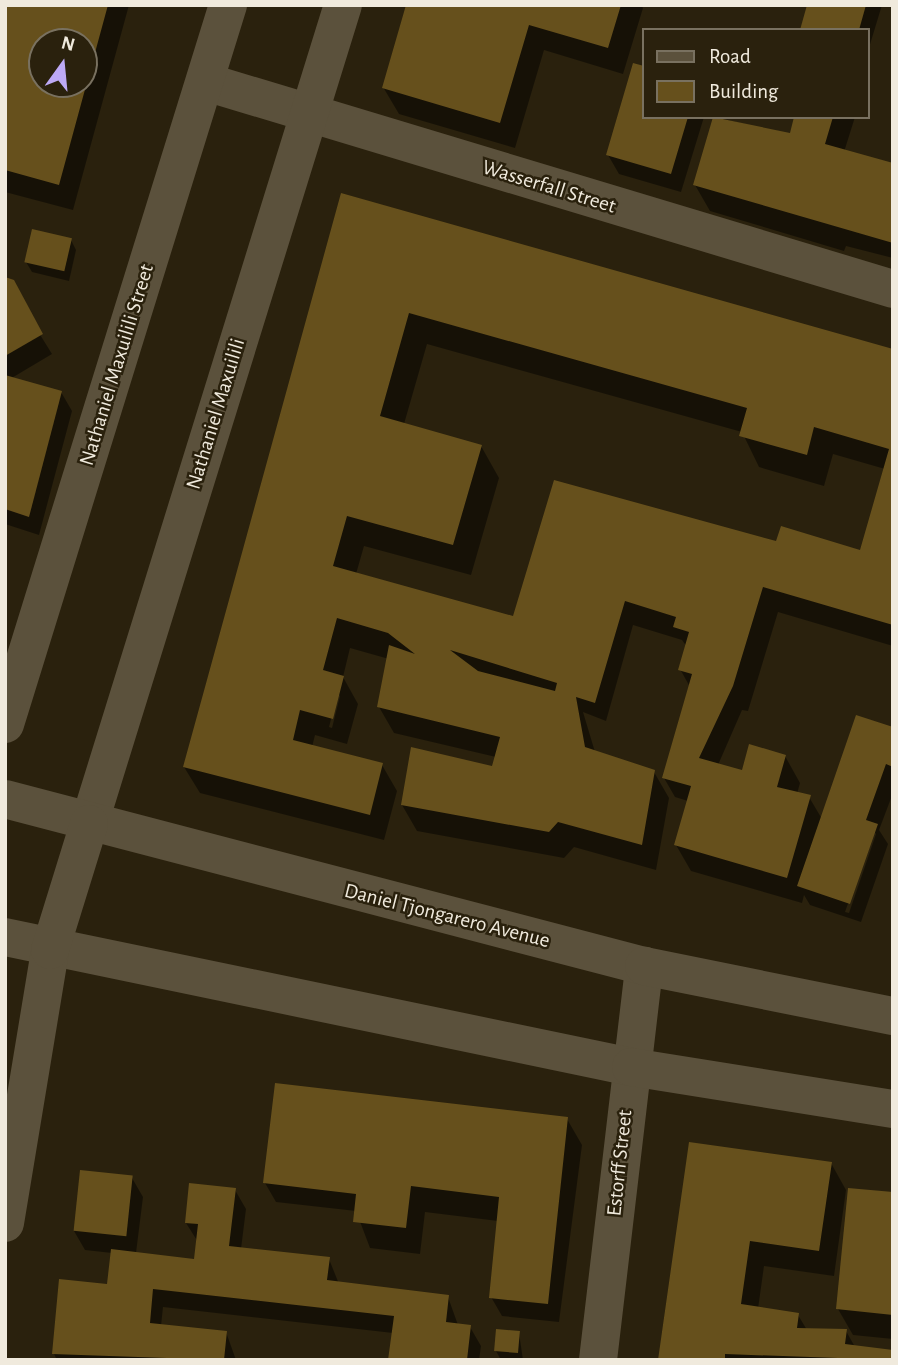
<!DOCTYPE html>
<style>
body{margin:0}
#map{position:relative;width:898px;height:1365px;overflow:hidden;background:#2a210d;font-family:"Alegreya Sans",sans-serif}
div>[style]{position:absolute}
.shadow>*{inset:0;background:#0007}
.building>*{inset:0;background:#66501c;transform-origin:0 0}
.street>*{height:38px;margin:-19px;padding:0 19px;transform-origin:19px;border-radius:19px;background:#5b513c}
.secondary>*{height:38px;margin:-19px;padding:0 19px;transform-origin:19px;border-radius:19px;background:#5b513c}
span{translate:-50% -50%;white-space:nowrap;text-align:center;line-height:1.15;-webkit-text-stroke:5px #2a210d;paint-order:stroke}
.street-label{font-size:21px;color:#f0eadd}
.frame{position:absolute;inset:0;border:7px solid #f0eadd;pointer-events:none}
.legend{position:absolute;left:642px;top:28px;width:228px;height:91px;box-sizing:border-box;background:#2a210d;border:2px solid #797160;margin:0;padding:9px 12px;list-style:none;font-size:21px;color:#f0eadd}
.legend li{display:flex;align-items:center;gap:14px;height:35px}
.legend b{width:35px;border:2px solid #797160}
.north{position:absolute;left:28px;top:28px;width:70px;height:70px;box-sizing:border-box;background:#2a210d;border:2px solid #797160;border-radius:50%;rotate:15deg;font-size:19px;font-weight:700;line-height:28px;text-align:center;color:#f0eadd}
.north::after{content:'';display:block;margin:auto;width:24px;height:32px;background:#bda9f5;clip-path:polygon(50% 0,100% 100%,50% 72%,0 100%)}
</style>
<div id="map">
<div class="shadow">
<div style="clip-path:polygon(evenodd,5px 5px,129px 5px,73px 210px,5px 192px,5px 5px,42px 42px,84px 42px,84px 84px,42px 84px,42px 42px)"></div>
<div style="clip-path:polygon(408px 5px,641px 5px,643px 8px,623px 74px,544px 50px,515px 148px,399px 114px,383px 87px)"></div>
<div style="clip-path:polygon(809px 5px,882px 5px,868px 51px,868px 30px,802px 30px)"></div>
<div style="clip-path:polygon(635px 65px,644px 68px,644px 117px,704px 117px,681px 192px,619px 174px,608px 155px)"></div>
<div style="clip-path:polygon(715px 117px,791px 135px,796px 117px,855px 117px,844px 152px,893px 165px,893px 258px,846px 246px,844px 251px,710px 211px,695px 185px)"></div>
<div style="clip-path:polygon(evenodd,343px 195px,893px 351px,893px 646px,778px 612px,748px 711px,742px 710px,718px 765px,743px 772px,785px 756px,800px 783px,797px 794px,809px 797px,822px 819px,893px 729px,893px 793px,879px 830px,888px 844px,861px 922px,810px 905px,804px 895px,802px 903px,691px 871px,676px 845px,688px 801px,675px 797px,664px 778px,690px 687px,680px 669px,687px 647px,682px 640px,633px 625px,606px 721px,583px 712px,595px 752px,654px 772px,669px 798px,656px 870px,574px 847px,564px 858px,417px 831px,402px 805px,493px 769px,496px 757px,394px 733px,379px 707px,389px 659px,350px 648px,343px 677px,358px 704px,347px 744px,315px 735px,312px 747px,382px 765px,397px 791px,384px 840px,200px 793px,184px 767px,343px 195px,427px 344px,742px 432px,759px 467px,824px 486px,833px 454px,885px 469px,861px 552px,775px 543px,512px 617px,356px 574px,364px 546px,471px 575px,499px 478px,481px 446px,404px 424px,427px 344px,343px 195px,338px 693px,340px 696px,332px 728px,329px 727px,338px 693px,343px 195px,874px 831px,876px 834px,849px 913px,845px 912px,874px 831px)"></div>
<div style="clip-path:polygon(71px 240px,76px 250px,69px 281px,32px 272px,26px 262px)"></div>
<div style="clip-path:polygon(5px 278px,52px 354px,10px 379px,61px 392px,72px 411px,39px 535px,5px 524px)"></div>
<div style="clip-path:polygon(567px 1119px,582px 1145px,559px 1322px,502px 1316px,491px 1297px,498px 1221px,425px 1212px,420px 1254px,370px 1248px,356px 1211px,276px 1202px,265px 1183px)"></div>
<div style="clip-path:polygon(690px 1144px,831px 1163px,846px 1190px,834px 1276px,764px 1266px,758px 1309px,798px 1315px,807px 1330px,846px 1331px,855px 1347px,893px 1360px,660px 1360px)"></div>
<div style="clip-path:polygon(132px 1178px,143px 1197px,136px 1253px,195px 1260px,198px 1242px,186px 1223px,235px 1190px,246px 1209px,241px 1249px,329px 1259px,339px 1284px,448px 1297px,458px 1325px,470px 1327px,481px 1346px,479px 1360px,390px 1360px,393px 1333px,163px 1307px,161px 1326px,226px 1332px,236px 1360px,57px 1360px,54px 1354px,109px 1286px,112px 1253px,85px 1250px,74px 1231px)"></div>
<div style="clip-path:polygon(893px 1194px,893px 1339px,853px 1335px,838px 1309px)"></div>
<div style="clip-path:polygon(519px 1333px,523px 1360px,501px 1360px,496px 1351px)"></div>
</div>
<div class="building">
<div style="clip-path:polygon(evenodd,5px 5px,108px 5px,59px 185px,5px 170px,5px 5px,42px 42px,84px 42px,84px 84px,42px 84px,42px 42px)"></div>
<div style="clip-path:polygon(406px 5px,621px 5px,608px 48px,529px 25px,500px 123px,382px 88px)"></div>
<div style="clip-path:polygon(807px 5px,866px 5px,859px 30px,800px 30px)"></div>
<div style="clip-path:polygon(633px 63px,644px 66px,644px 117px,688px 117px,671px 174px,606px 155px)"></div>
<div style="clip-path:polygon(713px 117px,790px 133px,794px 117px,833px 117px,825px 144px,893px 163px,893px 243px,693px 185px)"></div>
<div style="clip-path:polygon(evenodd,341px 193px,893px 349px,893px 625px,763px 587px,733px 686px,699px 758px,742px 770px,749px 744px,786px 755px,777px 787px,811px 795px,787px 878px,674px 845px,691px 786px,662px 778px,692px 674px,678px 670px,689px 632px,673px 627px,676px 617px,625px 601px,595px 703px,576px 697px,585px 747px,655px 770px,642px 845px,558px 822px,549px 832px,401px 805px,411px 747px,492px 766px,500px 737px,377px 707px,389px 645px,415px 654px,388px 633px,337px 618px,323px 670px,344px 676px,333px 719px,300px 710px,293px 740px,383px 763px,370px 815px,183px 767px,341px 193px,409px 313px,747px 408px,739px 436px,807px 455px,814px 427px,889px 449px,860px 550px,781px 526px,776px 541px,554px 480px,513px 616px,333px 566px,347px 516px,453px 545px,482px 445px,380px 416px,409px 313px,341px 193px,450px 650px,557px 683px,555px 691px,478px 671px,450px 650px)"></div>
<div style="left:32px;top:229px;width:41px;height:34px;rotate:13deg"></div>
<div style="clip-path:polygon(5px 277px,14px 280px,43px 334px,5px 356px)"></div>
<div style="clip-path:polygon(5px 375px,62px 391px,29px 517px,5px 509px)"></div>
<div style="clip-path:polygon(856px 715px,893px 727px,893px 767px,886px 764px,866px 820px,878px 824px,850px 904px,797px 886px)"></div>
<div style="clip-path:polygon(275px 1083px,568px 1117px,548px 1304px,489px 1298px,499px 1197px,411px 1186px,406px 1228px,353px 1222px,356px 1194px,263px 1183px)"></div>
<div style="clip-path:polygon(689px 1142px,832px 1162px,819px 1251px,750px 1241px,741px 1304px,799px 1313px,797px 1328px,847px 1329px,845px 1344px,893px 1350px,893px 1360px,725px 1354px,725px 1360px,658px 1360px)"></div>
<div style="left:80px;top:1170px;width:53px;height:61px;rotate:6deg"></div>
<div style="clip-path:polygon(189px 1183px,236px 1188px,229px 1246px,330px 1257px,327px 1280px,449px 1295px,446px 1322px,471px 1325px,467px 1360px,388px 1360px,394px 1316px,153px 1289px,150px 1323px,227px 1331px,224px 1360px,52px 1354px,59px 1279px,107px 1284px,111px 1249px,194px 1259px,198px 1224px,185px 1223px)"></div>
<div style="clip-path:polygon(848px 1188px,893px 1192px,893px 1315px,836px 1309px)"></div>
<div style="left:496px;top:1329px;width:24px;height:22px;rotate:5deg"></div>
</div>
<div class="street">
<div style="left:206px;top:82px;width:718px;rotate:16.77deg"></div>
<div style="left:5px;top:724px;width:753px;rotate:-72.77deg"></div>
<div style="left:89px;top:824px;width:857px;rotate:-72.77deg"></div>
<div style="left:598px;top:1360px;width:397px;rotate:-83.3deg"></div>
</div>
<div class="secondary">
<div style="left:5px;top:799px;width:660px;rotate:14.65deg"></div>
<div style="left:644px;top:966px;width:254px;rotate:11.4deg"></div>
<div style="left:5px;top:937px;width:639px;rotate:11.73deg"></div>
<div style="left:631px;top:1067px;width:265px;rotate:9.1deg"></div>
<div style="left:5px;top:1223px;width:277px;rotate:-80.6deg"></div>
<div style="left:50px;top:950px;width:132px;rotate:-72.8deg"></div>
</div>
<div class="street-label">
<span style="left:549px;top:187px;rotate:17deg">Wasserfall Street</span>
<span style="left:117px;top:365px;rotate:-73deg">Nathaniel Maxuilili Street</span>
<span style="left:216px;top:414px;rotate:-73deg">Nathaniel Maxuilili</span>
<span style="left:447px;top:916px;rotate:14deg">Daniel Tjongarero Avenue</span>
<span style="left:620px;top:1163px;rotate:-84deg">Estorff Street</span>
</div>
<div class="frame"></div>
<ul class="legend">
<li><b style="height:9px;background:#5b513c"></b>Road</li>
<li><b style="height:19px;background:#66501c"></b>Building</li>
</ul>
<div class="north">N</div>
</div>
